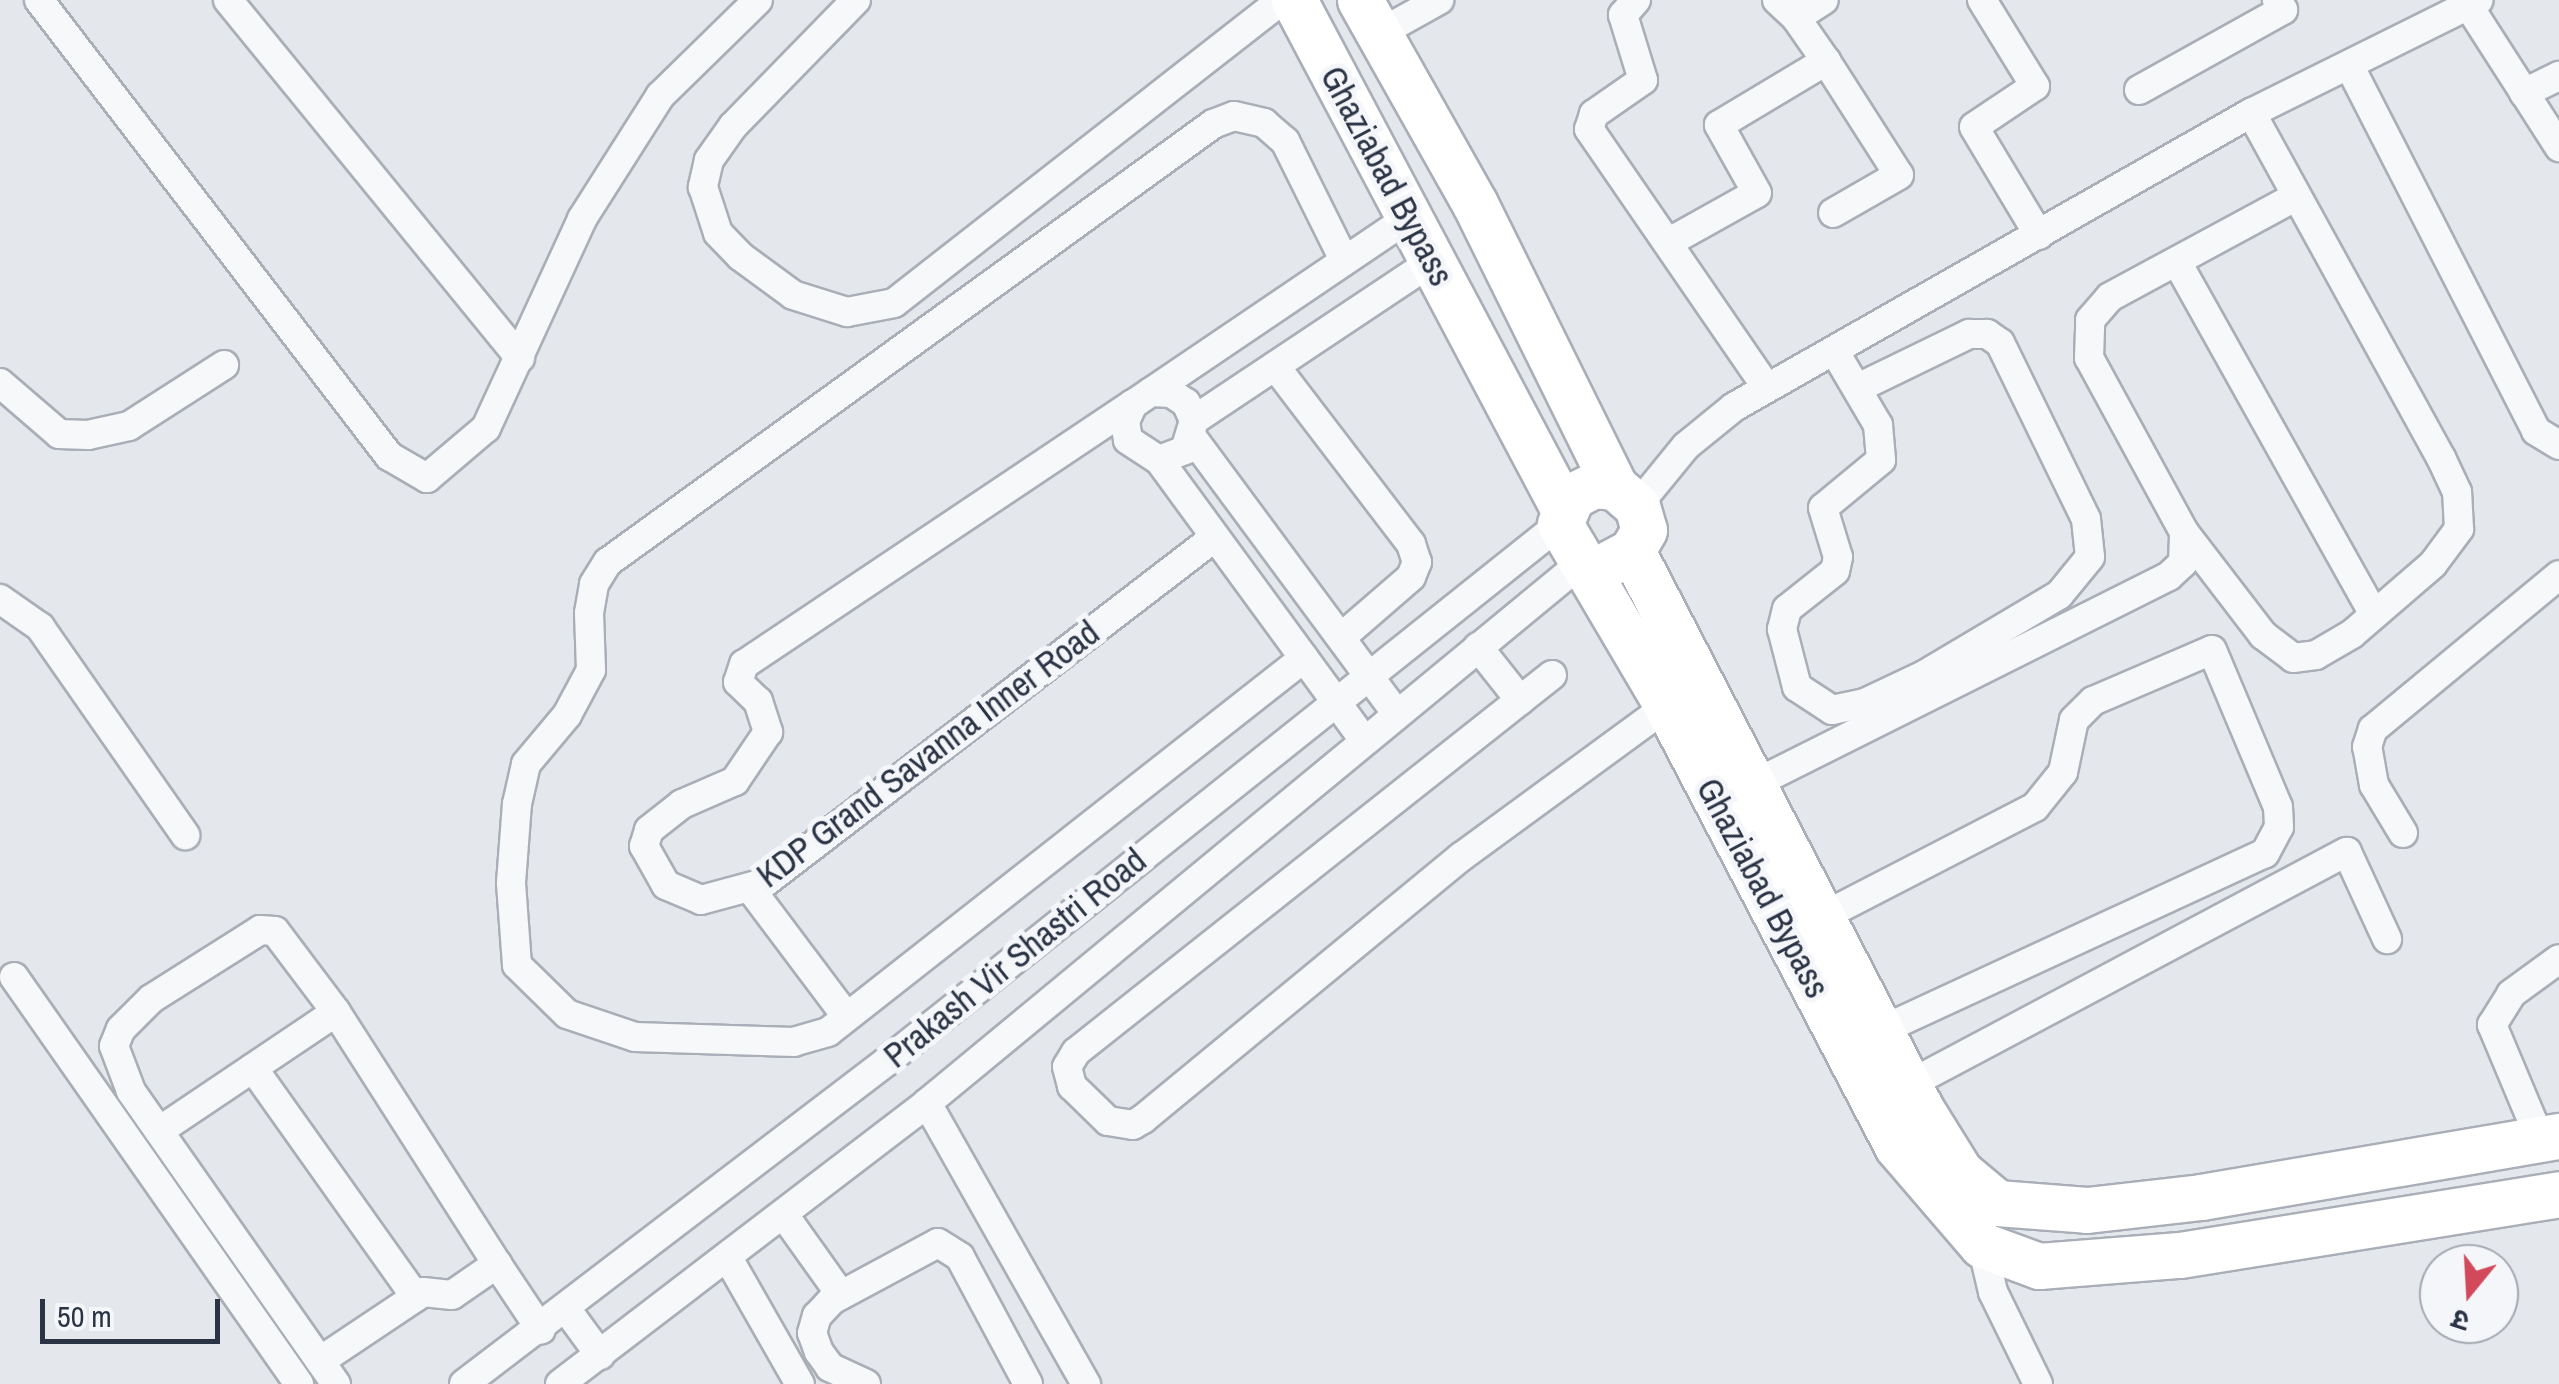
<!DOCTYPE html>
<meta charset="utf-8">
<style>
body{margin:0}
#map{position:relative;width:2559px;height:1384px;overflow:hidden;background:#e4e7ec;font-family:"Archivo Narrow","Noto Sans Devanagari",sans-serif}
div>[style]{position:absolute}
.roads{filter:drop-shadow(2px 0 #a9aeb7) drop-shadow(-2px 0 #a9aeb7) drop-shadow(0 2px #a9aeb7) drop-shadow(0 -2px #a9aeb7)}
.minor>*{height:28px;margin:-14px;padding:0 14px;transform-origin:14px;border-radius:14px;background:#f7f8fa}
.trunk>*{height:45px;margin:-22.5px;padding:0 22.5px;transform-origin:22.5px;border-radius:22.5px;background:#fff}
span{translate:-50% -50%;white-space:nowrap;text-align:center;line-height:1.15;-webkit-text-stroke:10px #f4f6f9;paint-order:stroke}
.street-label{font-size:35px;color:#2b3445}
.north{position:absolute;left:2419px;top:1244px;width:100px;height:100px;box-sizing:border-box;background:#f4f6f9;border:2px solid #a4a8b1;border-radius:50%;rotate:198deg;font-size:28px;font-weight:700;line-height:40px;text-align:center;color:#2b3445}
.north::after{content:'';display:block;margin:auto;width:35px;height:45px;background:#d1495b;clip-path:polygon(50% 0,100% 100%,50% 72%,0 100%)}
.scale{position:absolute;left:40px;top:1299px;width:180px;height:45px;box-sizing:border-box;border:5px solid #2b3445;border-top:0;padding-left:12px;font-size:30px;line-height:35px;white-space:nowrap;color:#2b3445;-webkit-text-stroke:8px #f4f6f9;paint-order:stroke}
</style>
<div id="map">
<div class="roads">
<div class="minor">
<div style="left:39px;top:0;width:575px;rotate:52.49deg"></div>
<div style="left:389px;top:456px;width:44px;rotate:30.1deg"></div>
<div style="left:427px;top:478px;width:77px;rotate:-40.3deg"></div>
<div style="left:486px;top:428px;width:230px;rotate:-65.3deg"></div>
<div style="left:582px;top:219px;width:146px;rotate:-57.6deg"></div>
<div style="left:660px;top:96px;width:137px;rotate:-44.4deg"></div>
<div style="left:228px;top:0;width:462px;rotate:50.8deg"></div>
<div style="left:856px;top:0;width:176px;rotate:134.3deg"></div>
<div style="left:733px;top:126px;width:42px;rotate:125.2deg"></div>
<div style="left:709px;top:160px;width:28px;rotate:103deg"></div>
<div style="left:703px;top:187px;width:48px;rotate:71.9deg"></div>
<div style="left:718px;top:233px;width:32px;rotate:46deg"></div>
<div style="left:740px;top:256px;width:66px;rotate:36.3deg"></div>
<div style="left:793px;top:295px;width:57px;rotate:17.5deg"></div>
<div style="left:847px;top:312px;width:48px;rotate:-10.8deg"></div>
<div style="left:894px;top:303px;width:492px;rotate:-38deg"></div>
<div style="left:1636px;top:0;width:20px;rotate:131deg"></div>
<div style="left:1623px;top:15px;width:68px;rotate:72.9deg"></div>
<div style="left:1643px;top:80px;width:60px;rotate:145.2deg"></div>
<div style="left:1594px;top:114px;width:16px;rotate:108deg"></div>
<div style="left:1589px;top:129px;width:314px;rotate:55.5deg"></div>
<div style="left:1777px;top:0;width:26px;rotate:43deg"></div>
<div style="left:1796px;top:18px;width:33px;rotate:-33deg"></div>
<div style="left:1982px;top:0;width:101px;rotate:58.4deg"></div>
<div style="left:2035px;top:86px;width:73px;rotate:146.1deg"></div>
<div style="left:1974px;top:127px;width:126px;rotate:59deg"></div>
<div style="left:2468px;top:5px;width:169px;rotate:57.3deg"></div>
<div style="left:1380px;top:33px;width:68px;rotate:-29.2deg"></div>
<div style="left:1826px;top:61px;width:135px;rotate:57.4deg"></div>
<div style="left:1899px;top:175px;width:76px;rotate:150.1deg"></div>
<div style="left:2349px;top:65px;width:411px;rotate:62.9deg"></div>
<div style="left:2536px;top:431px;width:27px;rotate:31deg"></div>
<div style="left:2139px;top:90px;width:165px;rotate:-29.1deg"></div>
<div style="left:2283px;top:10px;width:12px;rotate:-121deg"></div>
<div style="left:2524px;top:93px;width:39px;rotate:-26deg"></div>
<div style="left:1671px;top:241px;width:98px;rotate:-29.2deg"></div>
<div style="left:1757px;top:193px;width:78px;rotate:-119.2deg"></div>
<div style="left:1719px;top:125px;width:125px;rotate:-30.9deg"></div>
<div style="left:1826px;top:61px;width:52px;rotate:-124.9deg"></div>
<div style="left:2177px;top:262px;width:404px;rotate:60.8deg"></div>
<div style="left:1835px;top:352px;width:85px;rotate:59.5deg"></div>
<div style="left:1878px;top:425px;width:35px;rotate:85deg"></div>
<div style="left:1881px;top:460px;width:75px;rotate:140.4deg"></div>
<div style="left:1823px;top:508px;width:51px;rotate:73deg"></div>
<div style="left:1838px;top:557px;width:14px;rotate:102deg"></div>
<div style="left:1835px;top:571px;width:61px;rotate:141.6deg"></div>
<div style="left:1787px;top:609px;width:21px;rotate:104deg"></div>
<div style="left:1782px;top:629px;width:60px;rotate:75.5deg"></div>
<div style="left:1797px;top:687px;width:42px;rotate:33.3deg"></div>
<div style="left:1832px;top:710px;width:34px;rotate:-12deg"></div>
<div style="left:1865px;top:703px;width:65px;rotate:-25.4deg"></div>
<div style="left:1924px;top:675px;width:157px;rotate:-30.7deg"></div>
<div style="left:2059px;top:595px;width:49px;rotate:-50.8deg"></div>
<div style="left:2090px;top:557px;width:38px;rotate:-96deg"></div>
<div style="left:2086px;top:519px;width:196px;rotate:-116deg"></div>
<div style="left:2000px;top:343px;width:16px;rotate:-145deg"></div>
<div style="left:1987px;top:334px;width:18px;rotate:180deg"></div>
<div style="left:1969px;top:334px;width:123px;rotate:154.1deg"></div>
<div style="left:1275px;top:366px;width:224px;rotate:52.6deg"></div>
<div style="left:1411px;top:544px;width:19px;rotate:72deg"></div>
<div style="left:1417px;top:562px;width:16px;rotate:112deg"></div>
<div style="left:1411px;top:577px;width:90px;rotate:139.1deg"></div>
<div style="left:0;top:383px;width:78px;rotate:40.8deg"></div>
<div style="left:59px;top:434px;width:29px;rotate:2deg"></div>
<div style="left:88px;top:435px;width:42px;rotate:-12.4deg"></div>
<div style="left:129px;top:426px;width:113px;rotate:-32.7deg"></div>
<div style="left:1151px;top:392px;width:312px;rotate:-34.1deg"></div>
<div style="left:1133px;top:404px;width:468px;rotate:146.2deg"></div>
<div style="left:744px;top:664px;width:19px;rotate:108deg"></div>
<div style="left:738px;top:682px;width:28px;rotate:44deg"></div>
<div style="left:758px;top:701px;width:33px;rotate:72deg"></div>
<div style="left:768px;top:732px;width:59px;rotate:124deg"></div>
<div style="left:735px;top:781px;width:58px;rotate:156.5deg"></div>
<div style="left:682px;top:804px;width:42px;rotate:141.8deg"></div>
<div style="left:649px;top:830px;width:17px;rotate:107deg"></div>
<div style="left:644px;top:846px;width:45px;rotate:60.6deg"></div>
<div style="left:666px;top:885px;width:38px;rotate:23deg"></div>
<div style="left:701px;top:900px;width:65px;rotate:-15.1deg"></div>
<div style="left:764px;top:883px;width:568px;rotate:-37.49deg"></div>
<div style="left:1194px;top:420px;width:286px;rotate:-33.7deg"></div>
<div style="left:1192px;top:437px;width:343px;rotate:53.5deg"></div>
<div style="left:1159px;top:460px;width:28px;rotate:-21deg"></div>
<div style="left:1185px;top:450px;width:31px;rotate:-73deg"></div>
<div style="left:1194px;top:420px;width:19px;rotate:-115deg"></div>
<div style="left:1186px;top:403px;width:18px;rotate:-146deg"></div>
<div style="left:1171px;top:393px;width:20px;rotate:-177deg"></div>
<div style="left:1151px;top:392px;width:22px;rotate:146deg"></div>
<div style="left:1133px;top:404px;width:19px;rotate:115deg"></div>
<div style="left:1125px;top:421px;width:19px;rotate:81deg"></div>
<div style="left:1128px;top:440px;width:37px;rotate:33deg"></div>
<div style="left:1159px;top:460px;width:347px;rotate:53.8deg"></div>
<div style="left:1637px;top:506px;width:77px;rotate:-50.8deg"></div>
<div style="left:1686px;top:446px;width:62px;rotate:-39.1deg"></div>
<div style="left:1734px;top:407px;width:595px;rotate:-29.63deg"></div>
<div style="left:2251px;top:113px;width:254px;rotate:-26.4deg"></div>
<div style="left:2184px;top:532px;width:130px;rotate:52.5deg"></div>
<div style="left:2263px;top:635px;width:38px;rotate:37deg"></div>
<div style="left:2293px;top:658px;width:23px;rotate:-7deg"></div>
<div style="left:2316px;top:655px;width:42px;rotate:-30.3deg"></div>
<div style="left:2352px;top:634px;width:107px;rotate:-40.8deg"></div>
<div style="left:2433px;top:564px;width:44px;rotate:-53.4deg"></div>
<div style="left:2459px;top:529px;width:37px;rotate:-93deg"></div>
<div style="left:2457px;top:492px;width:38px;rotate:-115deg"></div>
<div style="left:2441px;top:458px;width:394px;rotate:-118.8deg"></div>
<div style="left:0;top:599px;width:49px;rotate:35deg"></div>
<div style="left:40px;top:627px;width:254px;rotate:55.1deg"></div>
<div style="left:1478px;top:647px;width:68px;rotate:51.6deg"></div>
<div style="left:1304px;top:658px;width:605px;rotate:141.84deg"></div>
<div style="left:828px;top:1032px;width:35px;rotate:164deg"></div>
<div style="left:794px;top:1042px;width:159px;rotate:-178.2deg"></div>
<div style="left:635px;top:1037px;width:72px;rotate:-161.3deg"></div>
<div style="left:567px;top:1014px;width:70px;rotate:-135.6deg"></div>
<div style="left:517px;top:965px;width:82px;rotate:-94.2deg"></div>
<div style="left:511px;top:883px;width:79px;rotate:-85.7deg"></div>
<div style="left:517px;top:804px;width:41px;rotate:-77.3deg"></div>
<div style="left:526px;top:764px;width:64px;rotate:-50.1deg"></div>
<div style="left:567px;top:715px;width:51px;rotate:-61.9deg"></div>
<div style="left:591px;top:670px;width:57px;rotate:-92deg"></div>
<div style="left:589px;top:613px;width:29px;rotate:-80deg"></div>
<div style="left:594px;top:584px;width:26px;rotate:-58deg"></div>
<div style="left:608px;top:562px;width:747px;rotate:-35.9deg"></div>
<div style="left:1213px;top:124px;width:22px;rotate:-21deg"></div>
<div style="left:1234px;top:116px;width:31px;rotate:13deg"></div>
<div style="left:1264px;top:123px;width:28px;rotate:41deg"></div>
<div style="left:1285px;top:141px;width:133px;rotate:63.6deg"></div>
<div style="left:1552px;top:675px;width:607px;rotate:141.62deg"></div>
<div style="left:1076px;top:1052px;width:17px;rotate:121deg"></div>
<div style="left:1067px;top:1067px;width:20px;rotate:75deg"></div>
<div style="left:1072px;top:1086px;width:50px;rotate:44.2deg"></div>
<div style="left:1108px;top:1121px;width:25px;rotate:9deg"></div>
<div style="left:1133px;top:1125px;width:12px;rotate:-31deg"></div>
<div style="left:1143px;top:1119px;width:412px;rotate:-39.5deg"></div>
<div style="left:1461px;top:857px;width:255px;rotate:-36.2deg"></div>
<div style="left:1752px;top:785px;width:466px;rotate:-26.6deg"></div>
<div style="left:2169px;top:576px;width:19px;rotate:-43deg"></div>
<div style="left:2183px;top:563px;width:31px;rotate:-88deg"></div>
<div style="left:2184px;top:532px;width:198px;rotate:-118.6deg"></div>
<div style="left:2089px;top:358px;width:38px;rotate:-88deg"></div>
<div style="left:2090px;top:320px;width:30px;rotate:-49deg"></div>
<div style="left:2110px;top:297px;width:210px;rotate:-28.4deg"></div>
<div style="left:2403px;top:833px;width:56px;rotate:-121.1deg"></div>
<div style="left:2374px;top:785px;width:39px;rotate:-100deg"></div>
<div style="left:2367px;top:747px;width:19px;rotate:-72deg"></div>
<div style="left:2373px;top:729px;width:241px;rotate:-39.6deg"></div>
<div style="left:750px;top:888px;width:161px;rotate:53.1deg"></div>
<div style="left:1820px;top:918px;width:242px;rotate:-27.3deg"></div>
<div style="left:2035px;top:807px;width:45px;rotate:-51.3deg"></div>
<div style="left:2063px;top:772px;width:53px;rotate:-78.1deg"></div>
<div style="left:2074px;top:720px;width:27px;rotate:-45deg"></div>
<div style="left:2093px;top:701px;width:129px;rotate:-23.2deg"></div>
<div style="left:2212px;top:650px;width:170px;rotate:67.2deg"></div>
<div style="left:2278px;top:807px;width:20px;rotate:87deg"></div>
<div style="left:2279px;top:827px;width:30px;rotate:118deg"></div>
<div style="left:2265px;top:853px;width:424px;rotate:155.2deg"></div>
<div style="left:14px;top:977px;width:497px;rotate:55deg"></div>
<div style="left:253px;top:1068px;width:281px;rotate:54.6deg"></div>
<div style="left:1908px;top:1085px;width:497px;rotate:-28deg"></div>
<div style="left:2347px;top:852px;width:96px;rotate:65.3deg"></div>
<div style="left:927px;top:1103px;width:323px;rotate:60.5deg"></div>
<div style="left:159px;top:1131px;width:213px;rotate:-33.9deg"></div>
<div style="left:2540px;top:1139px;width:124px;rotate:-112.8deg"></div>
<div style="left:2492px;top:1025px;width:36px;rotate:-58deg"></div>
<div style="left:2511px;top:994px;width:59px;rotate:-36.1deg"></div>
<div style="left:784px;top:1215px;width:98px;rotate:54.5deg"></div>
<div style="left:1982px;top:1245px;width:48px;rotate:76.8deg"></div>
<div style="left:1993px;top:1292px;width:102px;rotate:63.9deg"></div>
<div style="left:728px;top:1258px;width:145px;rotate:60.3deg"></div>
<div style="left:567px;top:1310px;width:56px;rotate:53.7deg"></div>
<div style="left:320px;top:1361px;width:124px;rotate:-33.8deg"></div>
<div style="left:423px;top:1292px;width:29px;rotate:6deg"></div>
<div style="left:452px;top:1295px;width:55px;rotate:-34.6deg"></div>
<div style="left:497px;top:1264px;width:79px;rotate:56.3deg"></div>
<div style="left:336px;top:1384px;width:358px;rotate:-125deg"></div>
<div style="left:131px;top:1091px;width:48px;rotate:-110.7deg"></div>
<div style="left:114px;top:1046px;width:18px;rotate:-68deg"></div>
<div style="left:121px;top:1029px;width:42px;rotate:-45deg"></div>
<div style="left:151px;top:999px;width:129px;rotate:-32.3deg"></div>
<div style="left:260px;top:930px;width:15px;rotate:4deg"></div>
<div style="left:275px;top:931px;width:101px;rotate:53deg"></div>
<div style="left:336px;top:1012px;width:299px;rotate:57.4deg"></div>
<div style="left:464px;top:1384px;width:531px;rotate:-37.34deg"></div>
<div style="left:886px;top:1062px;width:862px;rotate:-38.6deg"></div>
<div style="left:560px;top:1384px;width:462px;rotate:-37.4deg"></div>
<div style="left:927px;top:1103px;width:855px;rotate:-39.54deg"></div>
<div style="left:866px;top:1384px;width:40px;rotate:-155deg"></div>
<div style="left:830px;top:1367px;width:19px;rotate:-126deg"></div>
<div style="left:819px;top:1352px;width:20px;rotate:-110deg"></div>
<div style="left:812px;top:1333px;width:18px;rotate:-74deg"></div>
<div style="left:817px;top:1316px;width:22px;rotate:-47deg"></div>
<div style="left:832px;top:1300px;width:120px;rotate:-28.3deg"></div>
<div style="left:938px;top:1243px;width:26px;rotate:32deg"></div>
<div style="left:960px;top:1257px;width:144px;rotate:61.8deg"></div>
</div>
<div class="trunk">
<div style="left:1294px;top:0;width:577px;rotate:62.1deg"></div>
<div style="left:1360px;top:0;width:234px;rotate:60.6deg"></div>
<div style="left:1475px;top:204px;width:316px;rotate:63.7deg"></div>
<div style="left:1615px;top:487px;width:29px;rotate:41deg"></div>
<div style="left:1637px;top:506px;width:25px;rotate:74deg"></div>
<div style="left:1644px;top:530px;width:24px;rotate:120deg"></div>
<div style="left:1632px;top:551px;width:24px;rotate:152deg"></div>
<div style="left:1615px;top:487px;width:21px;rotate:-175deg"></div>
<div style="left:1594px;top:485px;width:25px;rotate:153deg"></div>
<div style="left:1572px;top:496px;width:30px;rotate:113deg"></div>
<div style="left:1560px;top:524px;width:211px;rotate:59.5deg"></div>
<div style="left:1667px;top:706px;width:496px;rotate:62.4deg"></div>
<div style="left:1897px;top:1146px;width:130px;rotate:49.4deg"></div>
<div style="left:1982px;top:1245px;width:61px;rotate:20.2deg"></div>
<div style="left:2039px;top:1266px;width:141px;rotate:-4.5deg"></div>
<div style="left:2180px;top:1255px;width:384px;rotate:-9.1deg"></div>
<div style="left:1632px;top:551px;width:628px;rotate:62.62deg"></div>
<div style="left:1921px;top:1109px;width:74px;rotate:58.2deg"></div>
<div style="left:1960px;top:1172px;width:48px;rotate:40deg"></div>
<div style="left:1997px;top:1203px;width:90px;rotate:4.4deg"></div>
<div style="left:2087px;top:1210px;width:115px;rotate:-6.5deg"></div>
<div style="left:2201px;top:1197px;width:363px;rotate:-9.7deg"></div>
</div>
</div>
<div class="street-label">
<span style="left:1387px;top:176px;rotate:62deg">Ghaziabad Bypass</span>
<span style="left:928px;top:754px;rotate:-37deg">KDP Grand Savanna Inner Road</span>
<span style="left:1763px;top:888px;rotate:62deg">Ghaziabad Bypass</span>
<span style="left:1015px;top:958px;rotate:-39deg">Prakash Vir Shastri Road</span>
</div>
<div class="north">उ</div>
<div class="scale">50 m</div>
</div>
